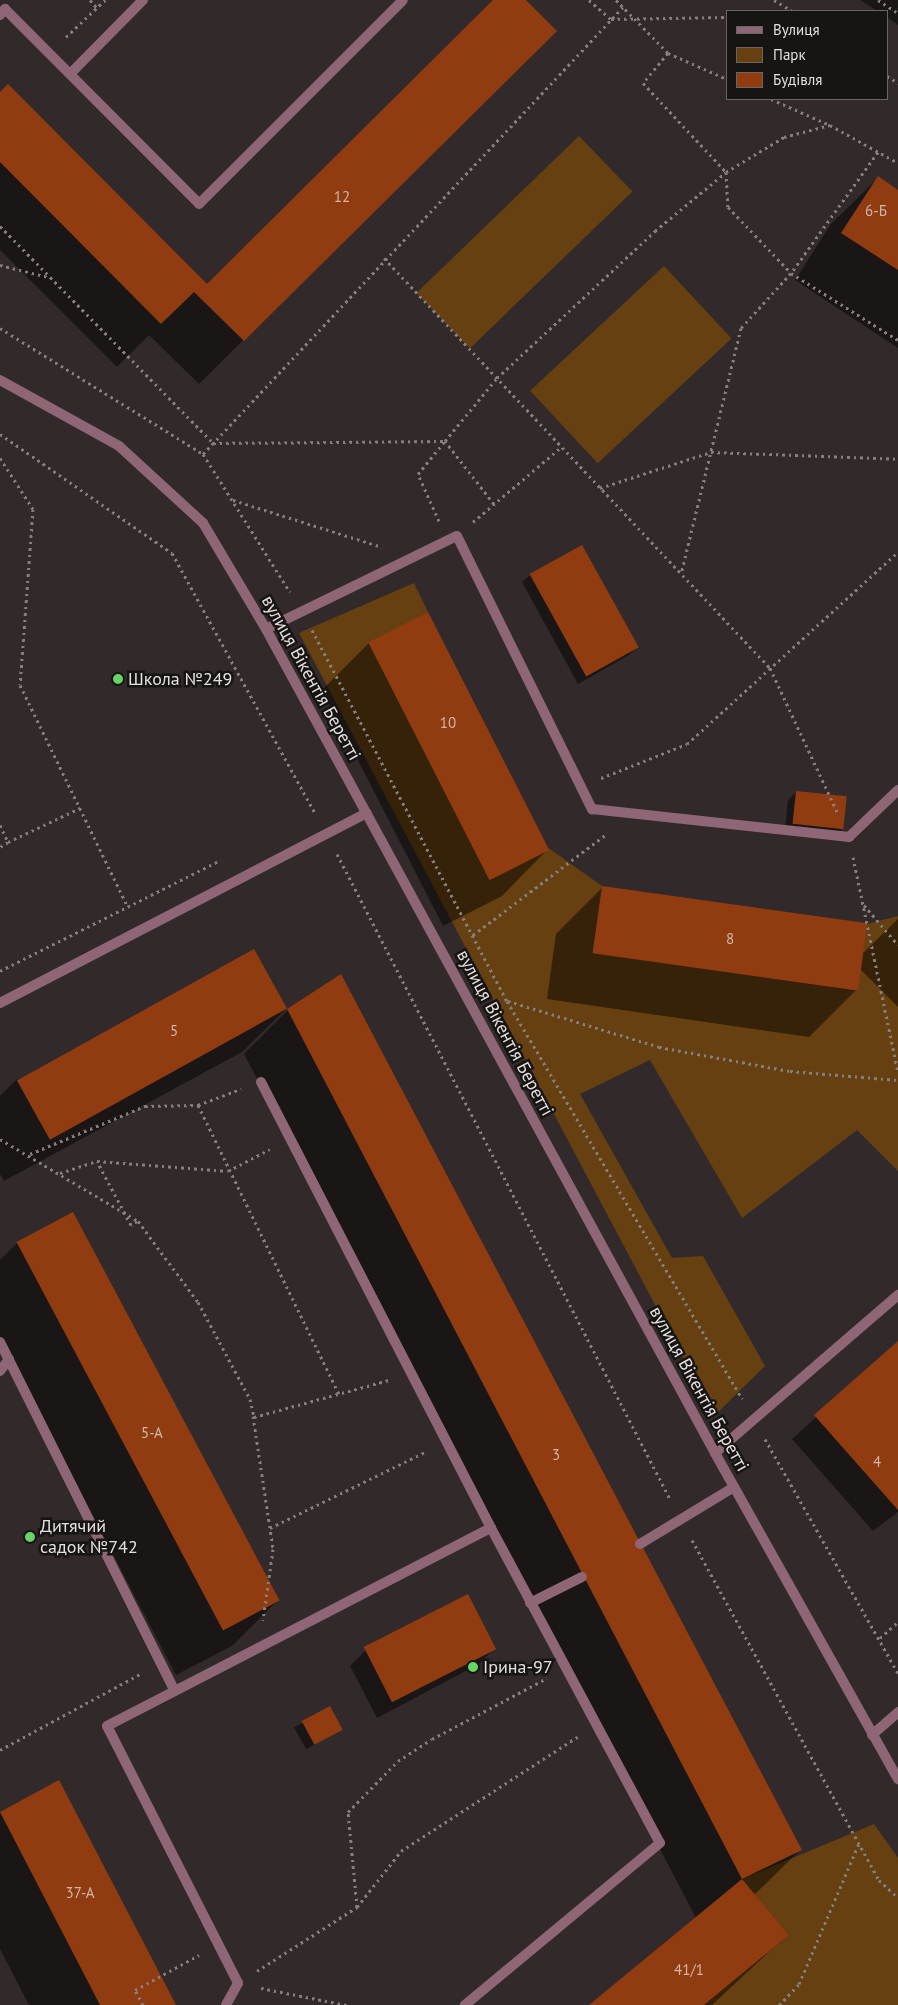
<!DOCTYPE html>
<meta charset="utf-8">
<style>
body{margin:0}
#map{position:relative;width:898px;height:2005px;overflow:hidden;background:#322a2a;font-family:"PT Sans",sans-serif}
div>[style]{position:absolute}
.green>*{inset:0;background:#664010;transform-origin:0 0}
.shadow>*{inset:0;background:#0007;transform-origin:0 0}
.building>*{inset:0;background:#913c10;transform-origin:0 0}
.path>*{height:3px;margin-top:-1.5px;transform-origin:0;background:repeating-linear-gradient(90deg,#867f7f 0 2.5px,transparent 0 6.5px)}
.service>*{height:10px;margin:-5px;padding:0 5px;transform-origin:5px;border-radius:5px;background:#8f6676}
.minor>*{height:10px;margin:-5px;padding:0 5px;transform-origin:5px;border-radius:5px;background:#8f6676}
.dots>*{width:14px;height:14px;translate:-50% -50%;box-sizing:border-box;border:2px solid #171414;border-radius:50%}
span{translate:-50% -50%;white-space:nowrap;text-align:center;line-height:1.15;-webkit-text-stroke:5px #171414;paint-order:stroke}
.number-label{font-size:15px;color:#d0b6ab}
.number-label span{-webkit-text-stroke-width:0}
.street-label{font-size:18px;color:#e5dfdf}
.poi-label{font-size:18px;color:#e5dfdf}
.left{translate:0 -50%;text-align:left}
.legend{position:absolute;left:726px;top:10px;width:162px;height:90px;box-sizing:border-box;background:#171414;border:1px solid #696565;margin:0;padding:6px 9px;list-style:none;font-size:15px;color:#e5dfdf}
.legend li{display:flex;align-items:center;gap:10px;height:25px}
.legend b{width:25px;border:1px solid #696565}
</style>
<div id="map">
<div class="green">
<div style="left:579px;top:136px;width:77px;height:226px;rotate:46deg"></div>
<div style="left:664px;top:266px;width:99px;height:183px;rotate:47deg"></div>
<div style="clip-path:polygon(414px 583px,428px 612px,369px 643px,490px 880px,550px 849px,602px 886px,593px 953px,857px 991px,867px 924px,898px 916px,898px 1171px,857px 1130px,742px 1218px,650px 1060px,580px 1094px,672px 1258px,703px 1256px,765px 1366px,714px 1416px,299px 633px)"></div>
<div style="clip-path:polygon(874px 1824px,898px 1858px,898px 2005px,704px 2005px,789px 1935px,742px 1879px)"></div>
</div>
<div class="shadow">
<div style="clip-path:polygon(495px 0,524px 0,555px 31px,199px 384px,149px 335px,117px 367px,0 250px,0 94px,207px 286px)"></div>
<div style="clip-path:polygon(860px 0,898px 0,898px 25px,887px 17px,887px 11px,877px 11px)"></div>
<div style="clip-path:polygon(878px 178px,898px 191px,898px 348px,795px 280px,831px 224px)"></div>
<div style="clip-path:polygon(530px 575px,637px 647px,629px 655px,578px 684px,522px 582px)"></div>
<div style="clip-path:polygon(369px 643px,548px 849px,502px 896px,443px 926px,322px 690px)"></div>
<div style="clip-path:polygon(796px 792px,843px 828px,835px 836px,785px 831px,788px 800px)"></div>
<div style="clip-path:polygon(603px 887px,861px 955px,898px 919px,898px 1007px,859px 968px,856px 990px,809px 1037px,547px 999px,556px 934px)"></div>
<div style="clip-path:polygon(286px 1009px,242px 1052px,4px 1181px,0 1174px,0 1096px,16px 1080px)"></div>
<div style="clip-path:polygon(288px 1010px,800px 1850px,754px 1895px,787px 1935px,712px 2005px,591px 2005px,696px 1918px,244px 1054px)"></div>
<div style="clip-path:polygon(17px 1243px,276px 1602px,232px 1646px,176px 1675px,0 1338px,0 1260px)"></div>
<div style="clip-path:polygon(898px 1343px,898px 1512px,873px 1531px,792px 1439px)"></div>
<div style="clip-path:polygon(467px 1596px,495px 1648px,479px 1664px,377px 1718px,350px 1666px,366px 1650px)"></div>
<div style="left:329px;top:1708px;width:25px;height:40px;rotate:61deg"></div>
<div style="clip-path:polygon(59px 1782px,174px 2005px,29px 2005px,0 1949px,0 1812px)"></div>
</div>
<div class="building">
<div style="clip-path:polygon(493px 0,526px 0,557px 31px,244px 341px,194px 292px,161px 324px,0 162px,0 92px,8px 84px,207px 284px)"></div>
<div style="clip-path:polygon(878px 176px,898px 190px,898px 270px,841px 233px)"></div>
<div style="left:582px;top:545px;width:117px;height:60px;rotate:61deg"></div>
<div style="left:428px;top:612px;width:267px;height:67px;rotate:63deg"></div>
<div style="left:796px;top:791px;width:51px;height:33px;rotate:6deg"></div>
<div style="left:602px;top:886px;width:268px;height:68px;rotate:8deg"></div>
<div style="left:254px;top:949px;width:68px;height:271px;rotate:61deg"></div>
<div style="clip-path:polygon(341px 974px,802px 1850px,742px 1879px,789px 1935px,704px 2005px,589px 2005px,742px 1879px,287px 1009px)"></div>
<div style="left:73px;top:1212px;width:440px;height:64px;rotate:62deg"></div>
<div style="clip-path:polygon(898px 1341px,898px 1510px,814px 1415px)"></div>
<div style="left:468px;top:1594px;width:62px;height:117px;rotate:63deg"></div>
<div style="left:330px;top:1706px;width:27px;height:32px;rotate:62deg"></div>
<div style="clip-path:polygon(59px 1780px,148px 1951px,176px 2005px,100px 2005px,0 1812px)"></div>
</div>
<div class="path">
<div style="left:90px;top:0;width:11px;rotate:49deg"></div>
<div style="left:589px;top:0;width:29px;rotate:41deg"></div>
<div style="left:611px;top:19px;width:116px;rotate:-1deg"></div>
<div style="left:616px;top:0;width:74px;rotate:45.5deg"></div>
<div style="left:668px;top:53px;width:64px;rotate:23.8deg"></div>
<div style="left:774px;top:0;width:21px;rotate:31deg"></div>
<div style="left:878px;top:0;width:24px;rotate:33deg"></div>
<div style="left:66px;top:37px;width:54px;rotate:-43.5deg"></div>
<div style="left:668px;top:53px;width:39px;rotate:130deg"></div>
<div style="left:643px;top:83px;width:122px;rotate:47deg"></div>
<div style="left:726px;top:172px;width:35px;rotate:87deg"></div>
<div style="left:728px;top:207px;width:91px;rotate:46.3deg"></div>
<div style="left:791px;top:273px;width:74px;rotate:132.3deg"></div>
<div style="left:741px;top:328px;width:253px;rotate:103.7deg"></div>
<div style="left:887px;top:76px;width:13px;rotate:32deg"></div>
<div style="left:771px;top:99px;width:64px;rotate:23.8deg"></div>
<div style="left:830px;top:125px;width:78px;rotate:29.2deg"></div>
<div style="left:878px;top:152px;width:149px;rotate:125.7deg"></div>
<div style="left:791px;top:273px;width:126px;rotate:32.1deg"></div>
<div style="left:0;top:226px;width:304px;rotate:45.5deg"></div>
<div style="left:213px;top:443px;width:232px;rotate:-0.5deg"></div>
<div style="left:384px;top:258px;width:563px;rotate:46.73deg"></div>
<div style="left:770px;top:668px;width:161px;rotate:65deg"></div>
<div style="left:0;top:265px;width:49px;rotate:14deg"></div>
<div style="left:0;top:328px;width:239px;rotate:31.8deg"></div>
<div style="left:203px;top:454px;width:163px;rotate:57.8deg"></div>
<div style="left:0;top:434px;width:209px;rotate:34.7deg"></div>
<div style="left:172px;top:553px;width:299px;rotate:61.2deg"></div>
<div style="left:203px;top:454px;width:613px;rotate:-46.78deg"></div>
<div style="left:0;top:458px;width:61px;rotate:57.1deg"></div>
<div style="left:33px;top:509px;width:176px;rotate:94.2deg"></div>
<div style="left:20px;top:685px;width:247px;rotate:64.1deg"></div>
<div style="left:600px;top:488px;width:117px;rotate:-18deg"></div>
<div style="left:711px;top:452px;width:187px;rotate:2.1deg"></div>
<div style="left:233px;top:500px;width:156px;rotate:17.5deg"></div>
<div style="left:494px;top:504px;width:80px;rotate:-127.9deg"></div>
<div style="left:445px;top:441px;width:82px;rotate:-50.5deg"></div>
<div style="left:497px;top:378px;width:216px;rotate:-42.9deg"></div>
<div style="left:655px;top:231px;width:92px;rotate:-39.7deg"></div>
<div style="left:726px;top:172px;width:68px;rotate:-31.1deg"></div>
<div style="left:784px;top:137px;width:48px;rotate:-14.6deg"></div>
<div style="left:439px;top:521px;width:51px;rotate:-114.1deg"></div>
<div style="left:418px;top:474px;width:43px;rotate:-50.7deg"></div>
<div style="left:473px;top:522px;width:116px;rotate:-40.4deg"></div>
<div style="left:312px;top:630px;width:419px;rotate:62.3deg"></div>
<div style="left:507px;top:1001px;width:462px;rotate:59.4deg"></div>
<div style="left:601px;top:778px;width:92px;rotate:-21.6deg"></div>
<div style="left:687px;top:744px;width:285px;rotate:-42.3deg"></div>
<div style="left:0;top:825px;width:19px;rotate:65deg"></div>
<div style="left:8px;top:842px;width:9px;rotate:148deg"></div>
<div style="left:8px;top:842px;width:80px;rotate:-25.3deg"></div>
<div style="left:337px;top:854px;width:726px;rotate:62.69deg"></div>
<div style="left:853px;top:857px;width:220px;rotate:78.2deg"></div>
<div style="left:864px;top:905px;width:52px;rotate:49.6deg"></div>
<div style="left:473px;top:935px;width:169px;rotate:-37.1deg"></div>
<div style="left:0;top:971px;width:247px;rotate:-26.7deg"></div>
<div style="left:508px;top:1001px;width:158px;rotate:16.9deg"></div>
<div style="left:659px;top:1047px;width:133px;rotate:10.4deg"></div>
<div style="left:790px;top:1071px;width:108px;rotate:4.8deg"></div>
<div style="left:198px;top:1105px;width:322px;rotate:64deg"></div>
<div style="left:0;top:1139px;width:161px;rotate:30.7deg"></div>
<div style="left:138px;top:1221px;width:101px;rotate:53.5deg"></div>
<div style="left:198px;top:1302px;width:110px;rotate:61.8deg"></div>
<div style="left:250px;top:1399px;width:18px;rotate:77deg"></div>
<div style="left:254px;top:1417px;width:140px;rotate:-15.3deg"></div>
<div style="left:30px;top:1154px;width:125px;rotate:-22.7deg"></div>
<div style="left:145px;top:1106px;width:53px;rotate:-1.1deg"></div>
<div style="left:198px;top:1105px;width:46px;rotate:-20.4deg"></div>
<div style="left:60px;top:1173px;width:39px;rotate:-18deg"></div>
<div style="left:137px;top:1221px;width:7px;rotate:146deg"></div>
<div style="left:131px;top:1225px;width:72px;rotate:-118deg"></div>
<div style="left:97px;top:1161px;width:131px;rotate:4.4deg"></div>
<div style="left:228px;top:1171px;width:47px;rotate:-27.6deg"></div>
<div style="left:253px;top:1416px;width:134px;rotate:81.4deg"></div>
<div style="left:273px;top:1549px;width:72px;rotate:98deg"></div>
<div style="left:765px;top:1439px;width:269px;rotate:60.4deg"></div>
<div style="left:270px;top:1528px;width:175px;rotate:-26.1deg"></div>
<div style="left:692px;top:1540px;width:388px;rotate:61.2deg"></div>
<div style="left:879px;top:1880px;width:26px;rotate:43deg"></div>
<div style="left:880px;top:1638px;width:24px;rotate:-42deg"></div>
<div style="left:0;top:1750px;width:162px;rotate:-28.5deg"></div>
<div style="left:357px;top:1907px;width:71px;rotate:-51.8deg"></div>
<div style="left:401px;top:1851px;width:212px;rotate:-32.9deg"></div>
<div style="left:257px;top:1971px;width:119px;rotate:-32.6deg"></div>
<div style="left:357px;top:1907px;width:95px;rotate:-95.4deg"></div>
<div style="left:348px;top:1812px;width:71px;rotate:-45.6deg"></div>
<div style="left:398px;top:1761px;width:40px;rotate:-32.9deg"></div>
<div style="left:432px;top:1739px;width:130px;rotate:-27.9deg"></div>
<div style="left:261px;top:1988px;width:87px;rotate:11.3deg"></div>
<div style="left:143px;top:2005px;width:17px;rotate:-118deg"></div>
<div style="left:135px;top:1990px;width:73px;rotate:-28.7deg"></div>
<div style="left:779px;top:2005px;width:29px;rotate:-46deg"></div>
<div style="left:799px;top:1984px;width:153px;rotate:-66.9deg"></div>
</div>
<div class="service">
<div style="left:0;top:15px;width:8px;rotate:-50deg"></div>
<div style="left:5px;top:9px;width:275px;rotate:45.1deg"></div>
<div style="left:199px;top:204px;width:288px;rotate:-45deg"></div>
<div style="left:70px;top:74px;width:104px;rotate:-45.4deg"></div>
<div style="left:266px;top:629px;width:212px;rotate:-26deg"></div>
<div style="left:457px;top:536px;width:305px;rotate:63.7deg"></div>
<div style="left:592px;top:809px;width:259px;rotate:6.2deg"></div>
<div style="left:849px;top:837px;width:68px;rotate:-43.8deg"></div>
<div style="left:0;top:1003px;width:413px;rotate:-27.4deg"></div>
<div style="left:261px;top:1082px;width:502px;rotate:62.72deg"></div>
<div style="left:491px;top:1528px;width:357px;rotate:61.8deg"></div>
<div style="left:660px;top:1843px;width:254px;rotate:140.3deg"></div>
<div style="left:0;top:1342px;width:390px;rotate:63.4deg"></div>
<div style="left:0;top:1371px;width:15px;rotate:-53deg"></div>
<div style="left:715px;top:1453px;width:242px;rotate:-40.8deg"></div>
<div style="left:640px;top:1544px;width:110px;rotate:-31.2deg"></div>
<div style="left:530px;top:1603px;width:58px;rotate:-26.6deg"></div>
<div style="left:872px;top:1735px;width:35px;rotate:-41deg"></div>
<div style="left:226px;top:2005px;width:25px;rotate:-61deg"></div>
<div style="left:238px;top:1983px;width:288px;rotate:-117deg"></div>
<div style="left:107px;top:1726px;width:432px;rotate:-27.3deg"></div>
</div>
<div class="minor">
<div style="left:0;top:380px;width:136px;rotate:29deg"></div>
<div style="left:119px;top:446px;width:114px;rotate:42.5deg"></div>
<div style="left:203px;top:523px;width:123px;rotate:59.3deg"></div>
<div style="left:266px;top:629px;width:938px;rotate:61.41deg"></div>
<div style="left:715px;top:1453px;width:374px;rotate:60.7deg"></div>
</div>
<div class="dots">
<div style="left:118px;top:679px;background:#68d465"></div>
<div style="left:30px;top:1537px;background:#68d465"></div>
<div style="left:473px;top:1667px;background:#68d465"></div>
</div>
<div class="number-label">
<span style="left:342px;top:197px">12</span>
<span style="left:876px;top:211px">6-Б</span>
<span style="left:448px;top:723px">10</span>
<span style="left:730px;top:939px">8</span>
<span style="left:174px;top:1031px">5</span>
<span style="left:152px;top:1433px">5-А</span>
<span style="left:556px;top:1455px">3</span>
<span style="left:877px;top:1462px">4</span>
<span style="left:80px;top:1893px">37-А</span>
<span style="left:689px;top:1970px">41/1</span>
</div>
<div class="street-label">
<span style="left:311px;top:678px;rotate:61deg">вулиця Вікентія Беретті</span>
<span style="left:505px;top:1033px;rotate:62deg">вулиця Вікентія Беретті</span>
<span style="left:699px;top:1389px;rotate:61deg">вулиця Вікентія Беретті</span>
</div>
<div class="poi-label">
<span class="left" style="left:128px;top:679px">Школа №249</span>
<span class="left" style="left:40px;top:1537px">Дитячий<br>садок №742</span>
<span class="left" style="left:483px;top:1667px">Ірина-97</span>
</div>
<ul class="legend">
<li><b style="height:6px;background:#8f6676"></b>Вулиця</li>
<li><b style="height:14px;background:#664010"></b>Парк</li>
<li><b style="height:14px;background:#913c10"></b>Будівля</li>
</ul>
</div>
